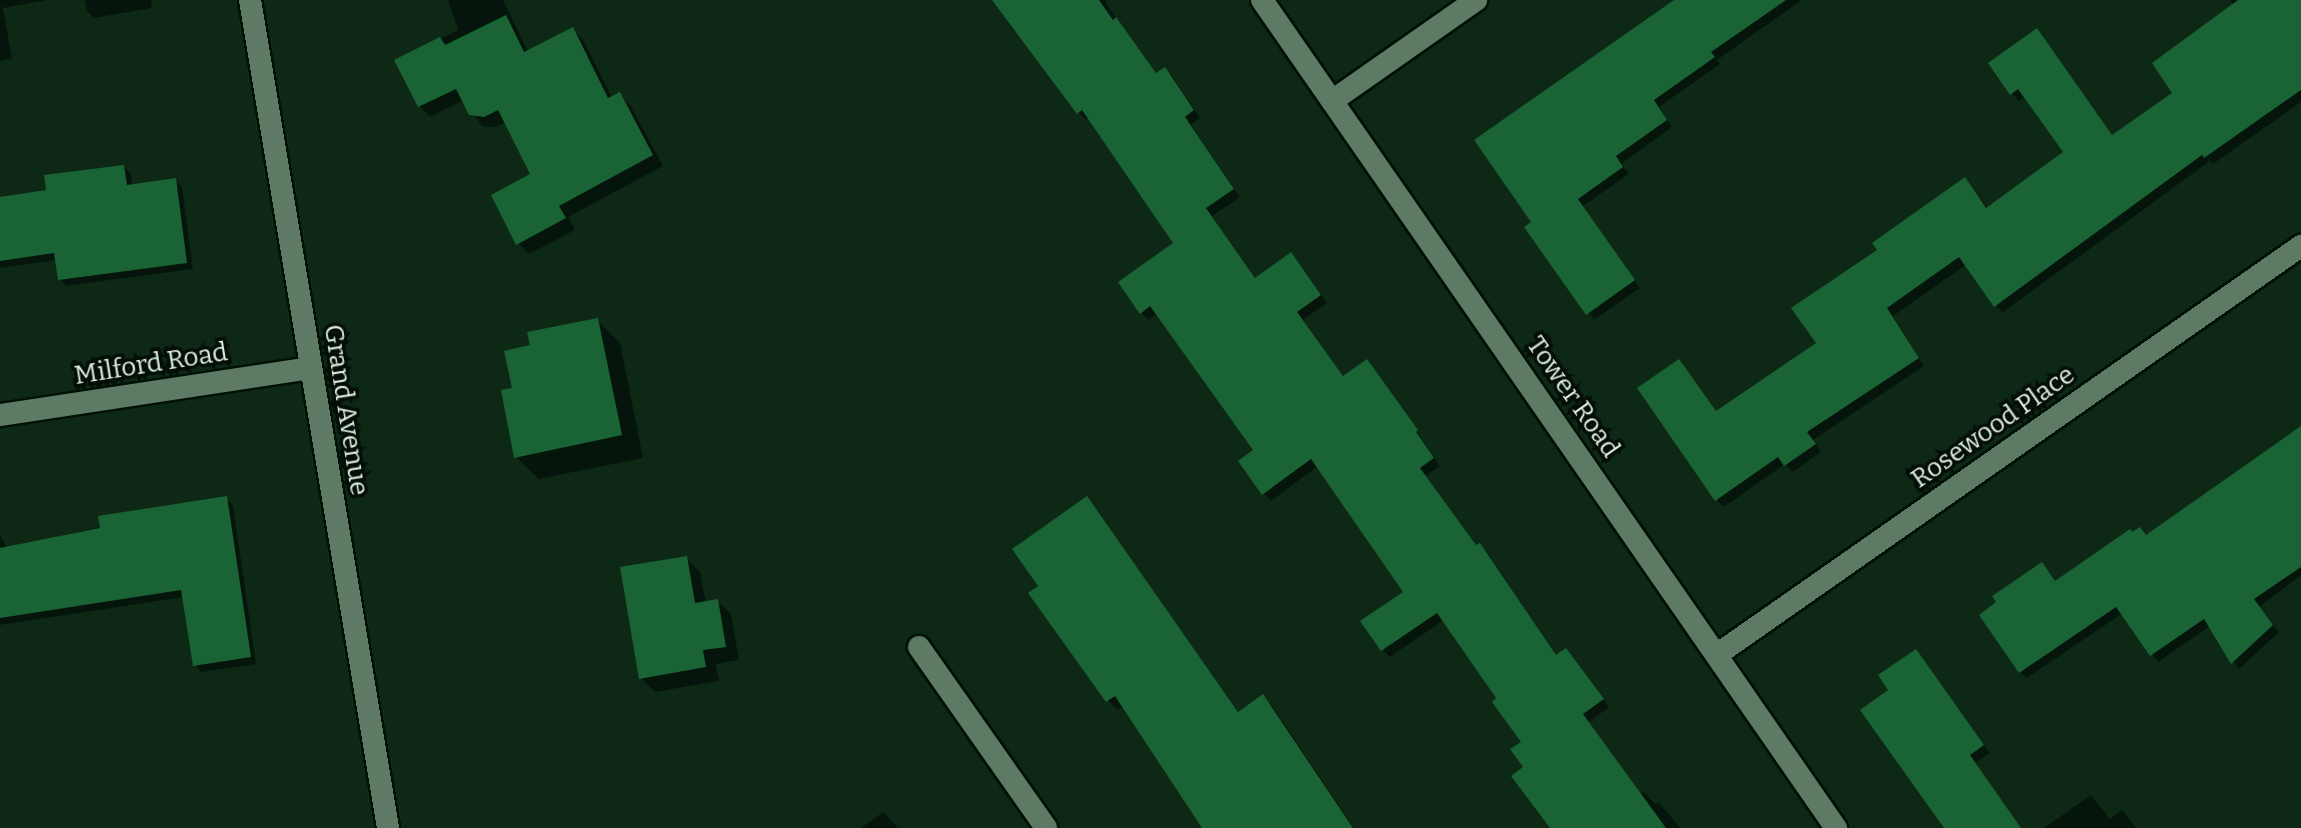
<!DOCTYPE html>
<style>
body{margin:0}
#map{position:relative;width:2301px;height:828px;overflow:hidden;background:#0d2916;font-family:Bitter,serif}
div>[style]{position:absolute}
.shadow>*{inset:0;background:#0007}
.building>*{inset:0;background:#196335}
.roads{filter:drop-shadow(2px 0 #001103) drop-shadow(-2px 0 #001103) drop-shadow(0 2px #001103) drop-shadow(0 -2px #001103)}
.minor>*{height:22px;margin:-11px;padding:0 11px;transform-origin:11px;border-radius:11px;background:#5d7a64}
.tertiary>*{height:22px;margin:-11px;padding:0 11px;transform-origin:11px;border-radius:11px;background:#5d7a64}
span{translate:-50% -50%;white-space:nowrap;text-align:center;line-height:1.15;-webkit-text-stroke:7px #040e07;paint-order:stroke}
.street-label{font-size:26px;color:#deeee1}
</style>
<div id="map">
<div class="shadow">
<div style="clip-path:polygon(0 0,48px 0,3px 8px,12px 59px,0 61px)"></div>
<div style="clip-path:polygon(85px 0,151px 0,152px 8px,94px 18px,87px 11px)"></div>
<div style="clip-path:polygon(448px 0,503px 0,528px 52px,573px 30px,584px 41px,612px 98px,619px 94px,630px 105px,663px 166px,568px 217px,575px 230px,529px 254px,518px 243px,533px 175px,506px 122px,496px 127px,482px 126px,464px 100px,430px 117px,420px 106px,397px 61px,458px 30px)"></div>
<div style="clip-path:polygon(1004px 0,1108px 0,1105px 2px,1157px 74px,1164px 69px,1172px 76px,1200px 118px,1191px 125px,1240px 197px,1212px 216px,1256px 279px,1291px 255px,1298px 262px,1327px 303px,1303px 320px,1344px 378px,1374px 369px,1440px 466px,1426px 476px,1477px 547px,1487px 552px,1557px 657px,1566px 650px,1609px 707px,1589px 722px,1641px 794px,1644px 792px,1655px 804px,1659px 802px,1680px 828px,1568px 828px,1526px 768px,1523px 742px,1499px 699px,1444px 620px,1390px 657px,1383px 650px,1363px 622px,1406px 592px,1318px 466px,1271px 501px,1263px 493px,1256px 451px,1158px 313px,1149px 320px,1141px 312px,1176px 244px,1089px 117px,1086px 120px,1078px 112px)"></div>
<div style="clip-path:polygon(1675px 0,1802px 0,1717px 60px,1720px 64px,1659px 107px,1672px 127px,1621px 164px,1629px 174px,1583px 206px,1640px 288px,1594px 320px,1534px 223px)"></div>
<div style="clip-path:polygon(2230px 0,2301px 0,2301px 102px,2213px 164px,2210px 161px,2002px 313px,1967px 264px,1893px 316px,1924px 366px,1813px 440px,1821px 452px,1793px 472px,1785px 464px,1724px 507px,1717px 500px,1640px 389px,1717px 413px,1819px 343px,1879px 250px,1965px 179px,1988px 209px,2065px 153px,2025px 96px,2019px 101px,2012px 93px,2044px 38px,2113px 137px,2175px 94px,2234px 5px)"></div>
<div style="clip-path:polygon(124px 167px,131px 174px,132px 186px,175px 180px,182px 187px,193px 269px,66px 286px,60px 279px,57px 260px,0 268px,0 199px,49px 192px)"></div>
<div style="clip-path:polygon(597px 320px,620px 343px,643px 458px,539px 479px,516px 457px,533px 347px)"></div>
<div style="clip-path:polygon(2301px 429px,2301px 575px,2259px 607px,2279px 632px,2239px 669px,2210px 626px,2158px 662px,2123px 613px,2027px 678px,2020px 672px,2048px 571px,2056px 582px,2147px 537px)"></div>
<div style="clip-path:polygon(227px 499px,233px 505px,256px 664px,201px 672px,195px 665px,184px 597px,0 625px,0 535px,7px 548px)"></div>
<div style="clip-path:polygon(1087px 499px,1240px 714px,1263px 697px,1273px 707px,1354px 828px,1207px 828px,1124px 706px,1118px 710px,1108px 701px,1040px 587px)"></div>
<div style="clip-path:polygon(686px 558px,700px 572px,706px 603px,717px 601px,731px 614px,739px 660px,716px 664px,719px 681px,655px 692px,641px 678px)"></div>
<div style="clip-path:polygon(1916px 651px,1990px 753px,1975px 763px,2021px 828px,1946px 828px,1891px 690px)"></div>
<div style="clip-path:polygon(2091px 795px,2110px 819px,2122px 810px,2136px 828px,2044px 828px)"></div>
<div style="clip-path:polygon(883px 812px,898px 828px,861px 828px)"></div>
</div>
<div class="building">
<div style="clip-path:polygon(992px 0,1099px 0,1113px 20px,1116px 17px,1156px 73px,1165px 67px,1194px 110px,1185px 117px,1234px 189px,1206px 208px,1255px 278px,1291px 252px,1321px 295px,1297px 312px,1343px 376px,1367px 359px,1418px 430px,1416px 432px,1434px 458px,1420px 468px,1476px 545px,1480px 543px,1556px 655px,1566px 648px,1604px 699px,1583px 714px,1666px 828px,1550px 828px,1511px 776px,1523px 767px,1510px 749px,1521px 742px,1492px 702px,1496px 698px,1437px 613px,1381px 651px,1360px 621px,1403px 592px,1311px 459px,1262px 495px,1238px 461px,1253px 450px,1150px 306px,1140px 314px,1118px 282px,1173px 243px,1082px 110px,1077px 114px)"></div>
<div style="clip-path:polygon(1674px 0,1786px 0,1711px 52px,1715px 57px,1654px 100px,1667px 120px,1616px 156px,1623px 167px,1578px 199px,1635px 280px,1586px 315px,1524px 227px,1531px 222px,1474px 140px)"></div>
<div style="clip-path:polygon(2238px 0,2301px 0,2301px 90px,2204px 158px,2202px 155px,1994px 307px,1959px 257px,1887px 308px,1919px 358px,1807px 432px,1816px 444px,1784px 466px,1778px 457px,1715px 501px,1637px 388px,1679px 359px,1716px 411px,1816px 343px,1791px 308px,1877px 250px,1872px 243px,1965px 177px,1986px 208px,2063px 152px,2018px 89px,2010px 95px,1988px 63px,2037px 28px,2112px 135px,2172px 93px,2152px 63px)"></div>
<div style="clip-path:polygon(506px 15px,524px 52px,573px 27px,608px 98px,620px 92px,653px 155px,559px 206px,566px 218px,516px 245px,491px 195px,530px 174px,498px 110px,484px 117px,469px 115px,456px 89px,418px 107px,394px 60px,440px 37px,445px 45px)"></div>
<div style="clip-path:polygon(124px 165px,127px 185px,176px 178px,187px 263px,58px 280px,54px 253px,0 261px,0 197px,46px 190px,44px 175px)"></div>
<div style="clip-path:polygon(598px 318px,622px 435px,514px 458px,501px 390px,512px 388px,504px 351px,530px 345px,527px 332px)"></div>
<div style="clip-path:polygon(2301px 426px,2301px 567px,2254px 599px,2273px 625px,2231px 664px,2204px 619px,2150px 656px,2116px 607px,2019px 673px,1979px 615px,1996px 602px,1992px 596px,2042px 562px,2055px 581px,2130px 529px,2132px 532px,2140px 527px,2146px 535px)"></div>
<div style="clip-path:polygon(227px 496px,251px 657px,193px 666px,181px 590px,0 618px,0 548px,100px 528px,98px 516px)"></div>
<div style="clip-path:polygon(1087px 496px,1238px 712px,1263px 694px,1353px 828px,1202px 828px,1115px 696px,1106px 702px,1028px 593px,1038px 586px,1012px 549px)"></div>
<div style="clip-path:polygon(687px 556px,695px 603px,718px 599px,726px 647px,703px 650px,706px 667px,639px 679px,620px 567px)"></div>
<div style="clip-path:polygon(1916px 649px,1984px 745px,1970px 755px,2021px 828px,1944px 828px,1860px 710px,1888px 690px,1878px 675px)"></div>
</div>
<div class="roads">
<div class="minor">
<div style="left:1262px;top:0;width:1008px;rotate:55.27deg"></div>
<div style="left:1332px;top:101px;width:176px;rotate:-35deg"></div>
<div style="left:0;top:415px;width:314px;rotate:-8.6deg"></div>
<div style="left:919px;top:647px;width:221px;rotate:54.9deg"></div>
<div style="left:1718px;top:654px;width:712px;rotate:-34.99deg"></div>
</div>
<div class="tertiary">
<div style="left:250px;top:0;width:839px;rotate:80.54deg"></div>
</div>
</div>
<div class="street-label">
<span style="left:151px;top:364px;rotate:-9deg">Milford Road</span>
<span style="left:1573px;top:397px;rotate:55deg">Tower Road</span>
<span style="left:346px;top:410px;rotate:81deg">Grand Avenue</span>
<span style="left:1993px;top:427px;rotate:-35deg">Rosewood Place</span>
</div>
</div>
